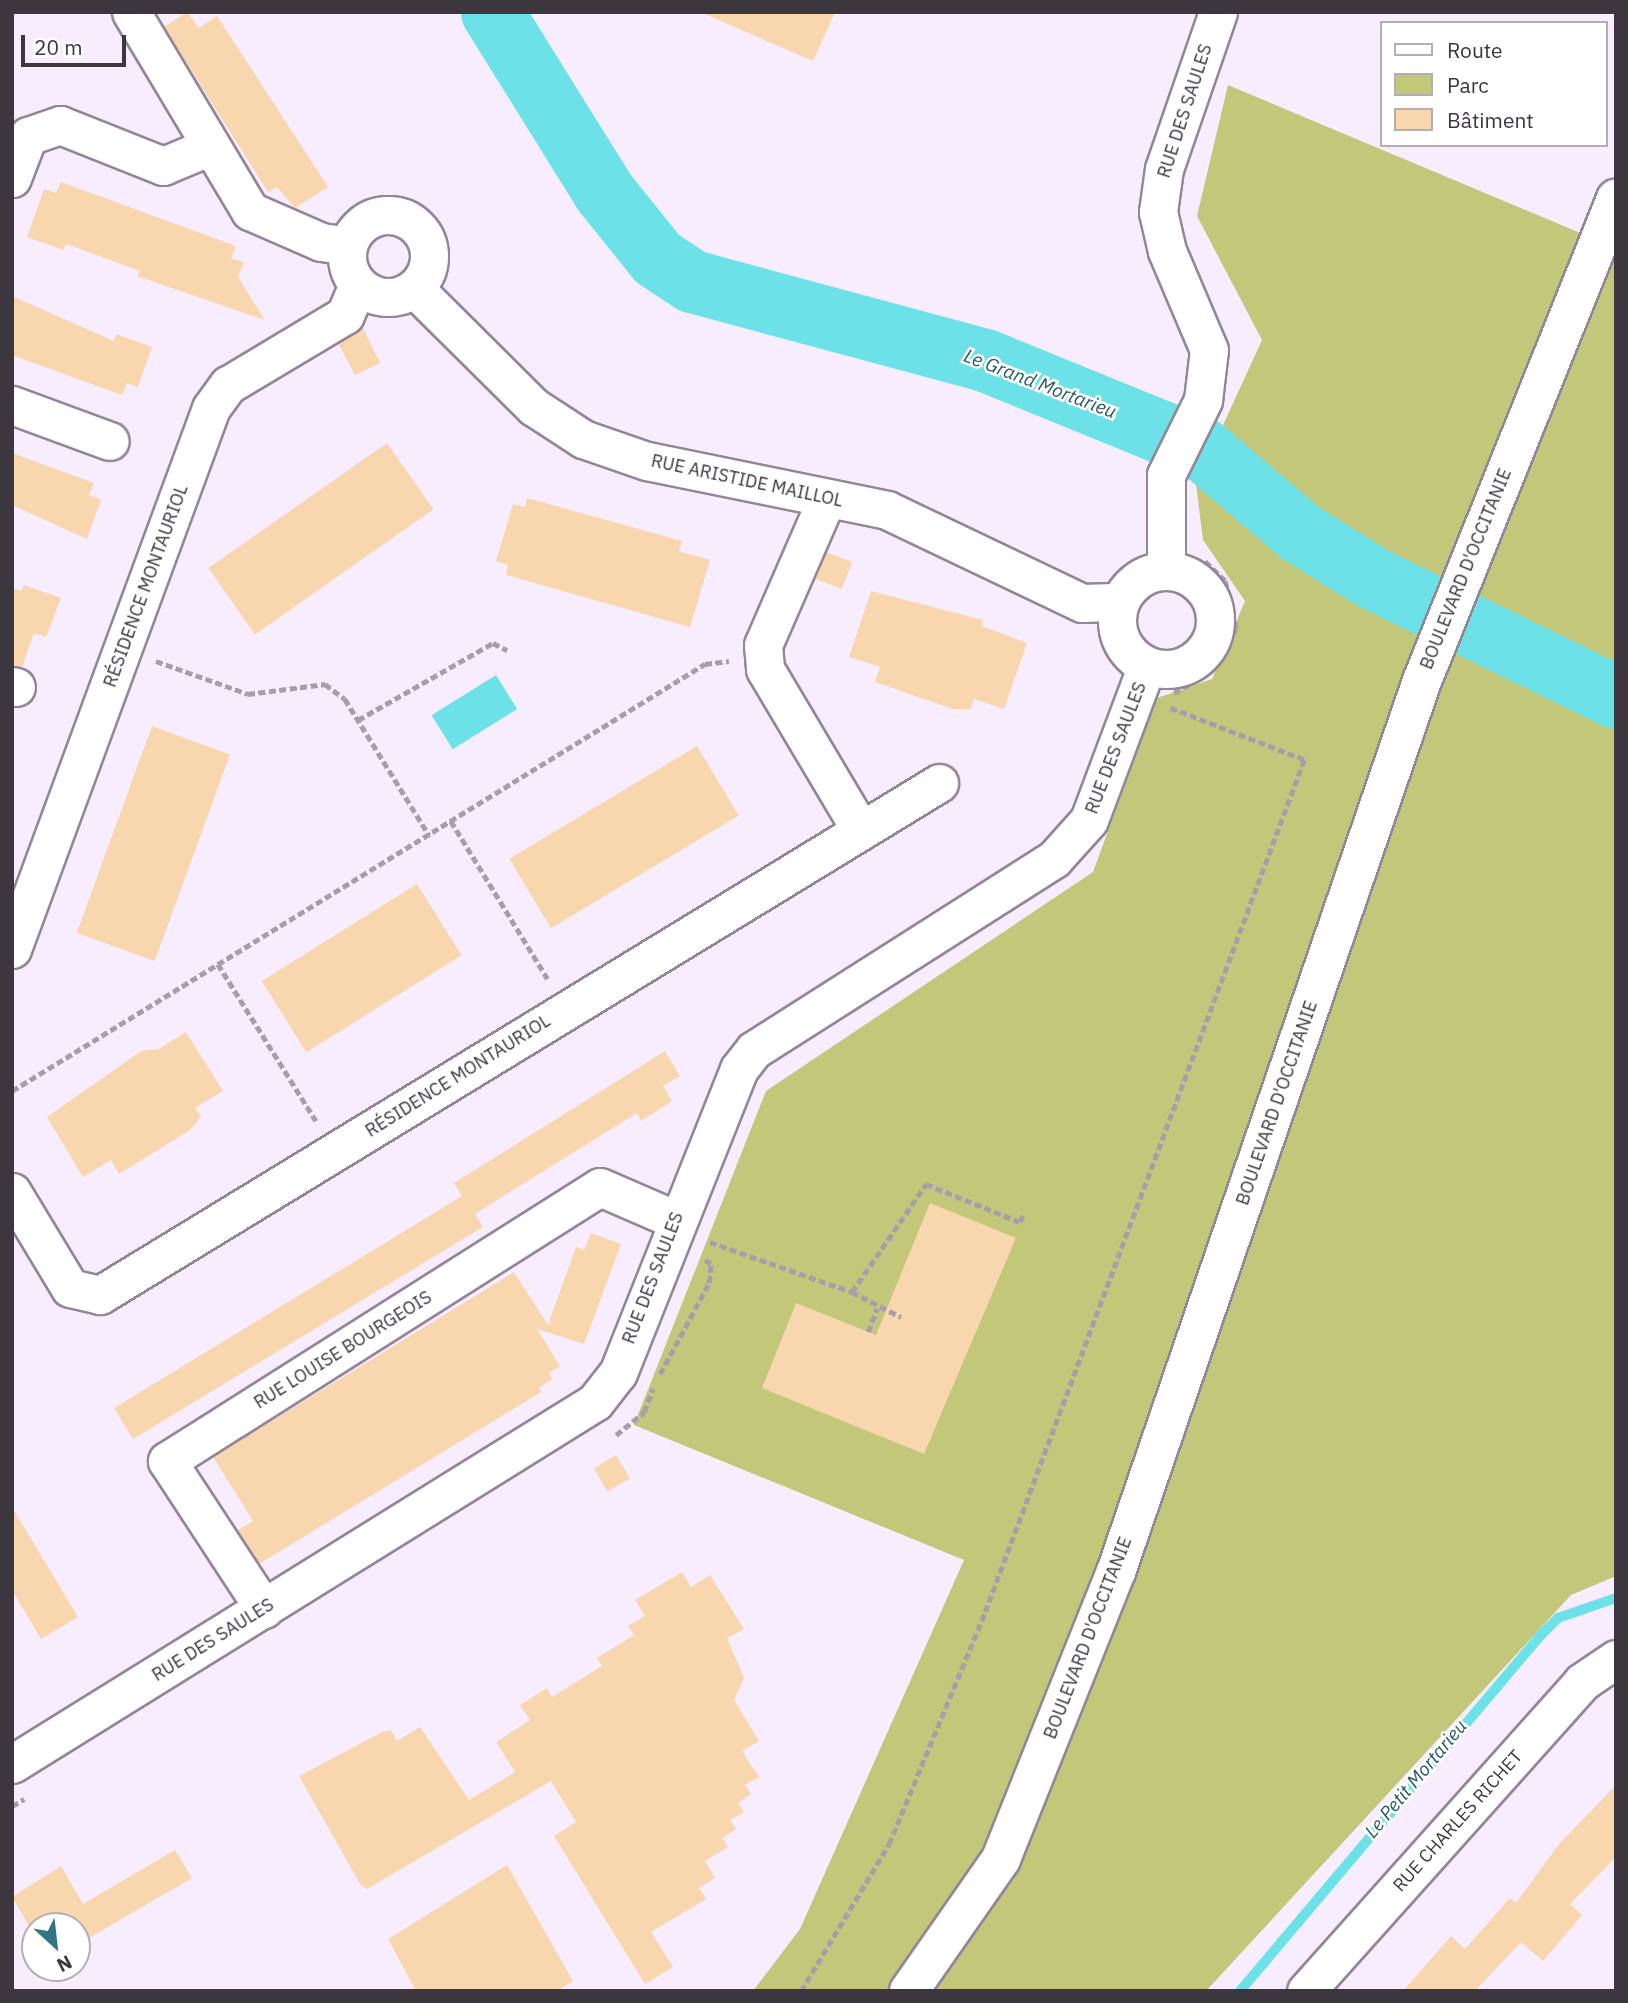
<!DOCTYPE html>
<meta charset="utf-8">
<style>
body{margin:0}
#map{position:relative;width:1628px;height:2003px;overflow:hidden;background:#f8edfe;font-family:"IBM Plex Sans",sans-serif}
div>[style]{position:absolute}
.green>*{inset:0;background:#c2c77a}
.water>*{inset:0;background:#6ce2e8;transform-origin:0 0}
.stream>*{height:10px;margin:-5px;padding:0 5px;transform-origin:5px;border-radius:5px;background:#6ce2e8}
.river>*{height:63px;margin:-31.5px;padding:0 31.5px;transform-origin:31.5px;border-radius:31.5px;background:#6ce2e8}
.building>*{inset:0;background:#f8d7af;transform-origin:0 0}
.path>*{height:4.5px;margin-top:-2.25px;transform-origin:0;background:repeating-linear-gradient(90deg,#a69eab 0 7px,transparent 0 10.5px)}
.roads{filter:drop-shadow(2px 0 #938699) drop-shadow(-2px 0 #938699) drop-shadow(0 2px #938699) drop-shadow(0 -2px #938699)}
.minor>*{height:37px;margin:-18.5px;padding:0 18.5px;transform-origin:18.5px;border-radius:18.5px;background:#fff}
.minor>.ring{margin:-18.5px;padding:0;box-sizing:content-box;background:none;border:37px solid #fff;border-radius:50%}
.major>*{height:38px;margin:-19px;padding:0 19px;transform-origin:19px;border-radius:19px;background:#fff}
span{translate:-50% -50%;white-space:nowrap;text-align:center;line-height:1.15;-webkit-text-stroke:5px #fff;paint-order:stroke}
.street-label{font-size:18px;color:#3c373f}
.water-label{font-size:19px;color:#275b5d;font-style:italic}
.frame{position:absolute;inset:0;border:14px solid #3c373f;pointer-events:none}
.legend{position:absolute;left:1380px;top:21px;width:228px;height:126px;box-sizing:border-box;background:#fff;border:2px solid #b1afb2;margin:0;padding:9px 12px;list-style:none;font-size:21px;color:#3c373f}
.legend li{display:flex;align-items:center;gap:14px;height:35px}
.legend b{width:35px;border:2px solid #b1afb2}
.north{position:absolute;left:21px;top:1912px;width:70px;height:70px;box-sizing:border-box;background:#fff;border:2px solid #b1afb2;border-radius:50%;rotate:153deg;font-size:19px;font-weight:700;line-height:28px;text-align:center;color:#3c373f}
.north::after{content:'';display:block;margin:auto;width:24px;height:32px;background:#327685;clip-path:polygon(50% 0,100% 100%,50% 72%,0 100%)}
.scale{position:absolute;left:21px;top:35px;width:105px;height:32px;box-sizing:border-box;border:4px solid #3c373f;border-top:0;padding-left:9px;font-size:21px;line-height:24px;white-space:nowrap;color:#3c373f;-webkit-text-stroke:5px #fff;paint-order:stroke}
</style>
<div id="map">
<div class="green">
<div style="clip-path:polygon(1228px 85px,1616px 248px,1616px 1576px,1571px 1595px,1206px 1991px,753px 1991px,800px 1929px,964px 1560px,634px 1425px,766px 1091px,1093px 872px,1157px 698px,1212px 679px,1245px 601px,1203px 540px,1196px 484px,1262px 340px,1197px 216px)"></div>
</div>
<div class="water">
<div style="left:496px;top:675px;width:40px;height:76px;rotate:58deg"></div>
</div>
<div class="stream">
<div style="left:1240px;top:1991px;width:468px;rotate:-49.8deg"></div>
<div style="left:1542px;top:1634px;width:23px;rotate:-45deg"></div>
<div style="left:1558px;top:1618px;width:61px;rotate:-19deg"></div>
</div>
<div class="river">
<div style="left:492px;top:12px;width:212px;rotate:58.1deg"></div>
<div style="left:604px;top:192px;width:85px;rotate:51.2deg"></div>
<div style="left:657px;top:258px;width:42px;rotate:33.3deg"></div>
<div style="left:692px;top:281px;width:303px;rotate:15.1deg"></div>
<div style="left:985px;top:360px;width:233px;rotate:22.2deg"></div>
<div style="left:1201px;top:448px;width:131px;rotate:40.4deg"></div>
<div style="left:1301px;top:533px;width:85px;rotate:32deg"></div>
<div style="left:1373px;top:578px;width:271px;rotate:26.1deg"></div>
</div>
<div class="building">
<div style="clip-path:polygon(187px 12px,199px 28px,217px 16px,328px 187px,295px 208px,277px 187px,268px 192px,164px 27px)"></div>
<div style="clip-path:polygon(700px 12px,835px 12px,813px 61px)"></div>
<div style="clip-path:polygon(61px 182px,236px 246px,231px 258px,244px 262px,238px 277px,265px 320px,137px 276px,140px 271px,66px 244px,64px 250px,27px 237px,44px 189px,56px 193px)"></div>
<div style="clip-path:polygon(12px 296px,114px 341px,116px 334px,152px 347px,138px 387px,127px 383px,122px 395px,12px 355px)"></div>
<div style="clip-path:polygon(362px 326px,380px 363px,355px 375px,338px 343px)"></div>
<div style="left:387px;top:443px;width:81px;height:218px;rotate:55deg"></div>
<div style="clip-path:polygon(12px 453px,94px 483px,89px 495px,101px 500px,87px 539px,12px 505px)"></div>
<div style="clip-path:polygon(527px 498px,682px 541px,679px 551px,710px 560px,690px 627px,506px 575px,508px 565px,496px 561px,513px 504px,525px 507px)"></div>
<div style="left:826px;top:552px;width:28px;height:29px;rotate:21deg"></div>
<div style="clip-path:polygon(24px 585px,61px 598px,46px 637px,34px 633px,22px 667px,12px 666px,12px 588px,21px 591px)"></div>
<div style="clip-path:polygon(871px 591px,983px 620px,982px 626px,1027px 643px,1004px 709px,974px 699px,971px 709px,953px 709px,875px 682px,880px 667px,849px 657px)"></div>
<div style="left:152px;top:726px;width:83px;height:220px;rotate:20deg"></div>
<div style="left:697px;top:746px;width:81px;height:219px;rotate:59deg"></div>
<div style="left:417px;top:884px;width:84px;height:183px;rotate:58deg"></div>
<div style="clip-path:polygon(186px 1032px,223px 1091px,195px 1108px,201px 1117px,190px 1130px,119px 1174px,111px 1160px,83px 1177px,47px 1117px,141px 1051px,159px 1049px)"></div>
<div style="clip-path:polygon(665px 1051px,680px 1076px,663px 1086px,672px 1101px,641px 1121px,637px 1113px,534px 1177px,475px 1214px,483px 1227px,133px 1439px,114px 1408px,462px 1196px,454px 1183px)"></div>
<div style="clip-path:polygon(930px 1203px,1016px 1238px,924px 1454px,762px 1388px,796px 1303px,876px 1335px)"></div>
<div style="clip-path:polygon(591px 1233px,621px 1244px,584px 1344px,537px 1329px,560px 1366px,549px 1373px,552px 1379px,539px 1388px,541px 1392px,259px 1564px,238px 1530px,253px 1521px,213px 1457px,514px 1272px,548px 1325px,576px 1247px,584px 1250px)"></div>
<div style="left:616px;top:1455px;width:27px;height:26px;rotate:59deg"></div>
<div style="clip-path:polygon(12px 1507px,78px 1617px,41px 1639px,12px 1590px)"></div>
<div style="clip-path:polygon(682px 1572px,691px 1587px,710px 1575px,744px 1629px,727px 1638px,744px 1678px,734px 1700px,759px 1741px,742px 1751px,759px 1777px,745px 1785px,751px 1794px,738px 1803px,744px 1812px,730px 1820px,736px 1829px,722px 1838px,728px 1847px,705px 1861px,715px 1878px,699px 1888px,706px 1899px,651px 1932px,673px 1967px,645px 1984px,554px 1836px,576px 1822px,551px 1781px,367px 1889px,360px 1884px,299px 1776px,382px 1732px,391px 1730px,397px 1741px,420px 1727px,469px 1800px,515px 1772px,496px 1742px,530px 1720px,520px 1705px,547px 1688px,552px 1697px,602px 1666px,597px 1658px,634px 1635px,628px 1626px,645px 1616px,635px 1600px)"></div>
<div style="clip-path:polygon(1616px 1785px,1616px 1857px,1570px 1904px,1582px 1915px,1543px 1961px,1521px 1942px,1475px 1991px,1403px 1991px,1451px 1936px,1465px 1949px,1510px 1898px,1516px 1903px,1559px 1844px)"></div>
<div style="clip-path:polygon(175px 1850px,192px 1878px,77px 1945px,77px 1926px,35px 1926px,35px 1936px,12px 1897px,61px 1866px,83px 1904px)"></div>
<div style="clip-path:polygon(507px 1865px,573px 1981px,556px 1991px,416px 1991px,388px 1939px)"></div>
</div>
<div class="path">
<div style="left:156px;top:661px;width:98px;rotate:19.7deg"></div>
<div style="left:248px;top:694px;width:78px;rotate:-7.4deg"></div>
<div style="left:325px;top:684px;width:25px;rotate:37deg"></div>
<div style="left:345px;top:699px;width:160px;rotate:58.3deg"></div>
<div style="left:1174px;top:693px;width:44px;rotate:-30.1deg"></div>
<div style="left:1212px;top:671px;width:49px;rotate:-60.8deg"></div>
<div style="left:1236px;top:628px;width:48px;rotate:-103.2deg"></div>
<div style="left:1225px;top:581px;width:30px;rotate:-136deg"></div>
<div style="left:358px;top:720px;width:155px;rotate:-29.7deg"></div>
<div style="left:493px;top:643px;width:16px;rotate:27deg"></div>
<div style="left:451px;top:821px;width:185px;rotate:58.5deg"></div>
<div style="left:218px;top:964px;width:185px;rotate:58deg"></div>
<div style="left:12px;top:1091px;width:814px;rotate:-31.64deg"></div>
<div style="left:705px;top:664px;width:24px;rotate:-7deg"></div>
<div style="left:710px;top:1242px;width:151px;rotate:19.4deg"></div>
<div style="left:852px;top:1292px;width:131px;rotate:-55.6deg"></div>
<div style="left:926px;top:1184px;width:101px;rotate:22deg"></div>
<div style="left:1020px;top:1222px;width:8px;rotate:-67deg"></div>
<div style="left:852px;top:1292px;width:55px;rotate:27deg"></div>
<div style="left:868px;top:1332px;width:25px;rotate:-69deg"></div>
<div style="left:660px;top:1374px;width:103px;rotate:-61.7deg"></div>
<div style="left:709px;top:1283px;width:19px;rotate:-84deg"></div>
<div style="left:711px;top:1264px;width:9px;rotate:-148deg"></div>
<div style="left:616px;top:1435px;width:36px;rotate:-39deg"></div>
<div style="left:644px;top:1412px;width:25px;rotate:-69deg"></div>
<div style="left:12px;top:1806px;width:14px;rotate:-30deg"></div>
<div style="left:801px;top:1991px;width:171px;rotate:-59.1deg"></div>
<div style="left:889px;top:1844px;width:251px;rotate:-67.5deg"></div>
<div style="left:985px;top:1612px;width:910px;rotate:-69.47deg"></div>
<div style="left:1304px;top:760px;width:144px;rotate:-158.8deg"></div>
</div>
<div class="roads">
<div class="minor">
<div style="left:131px;top:12px;width:232px;rotate:59.1deg"></div>
<div style="left:250px;top:211px;width:77px;rotate:23.6deg"></div>
<div style="left:321px;top:242px;width:27px;rotate:8deg"></div>
<div style="left:12px;top:178px;width:45px;rotate:-69.1deg"></div>
<div style="left:28px;top:136px;width:34px;rotate:-19deg"></div>
<div style="left:60px;top:125px;width:111px;rotate:21.7deg"></div>
<div style="left:163px;top:166px;width:52px;rotate:-22.6deg"></div>
<div class="ring" style="left:347px;top:215px;width:45px;height:45px"></div>
<div style="left:415px;top:289px;width:168px;rotate:44.8deg"></div>
<div style="left:534px;top:407px;width:59px;rotate:33.1deg"></div>
<div style="left:583px;top:439px;width:68px;rotate:19deg"></div>
<div style="left:647px;top:461px;width:245px;rotate:11.5deg"></div>
<div style="left:887px;top:510px;width:216px;rotate:25.5deg"></div>
<div style="left:1082px;top:603px;width:38px;rotate:-2deg"></div>
<div style="left:12px;top:405px;width:104px;rotate:20.2deg"></div>
<div style="left:827px;top:498px;width:160px;rotate:113.5deg"></div>
<div style="left:763px;top:645px;width:24px;rotate:85deg"></div>
<div style="left:765px;top:669px;width:188px;rotate:59.3deg"></div>
<div style="left:1166px;top:570px;width:95px;rotate:-90deg"></div>
<div style="left:1166px;top:475px;width:84px;rotate:-63.7deg"></div>
<div style="left:1203px;top:400px;width:50px;rotate:-83.2deg"></div>
<div style="left:1209px;top:350px;width:108px;rotate:-113deg"></div>
<div style="left:1167px;top:251px;width:40px;rotate:-103deg"></div>
<div style="left:1158px;top:212px;width:43px;rotate:-82.1deg"></div>
<div style="left:1164px;top:169px;width:166px;rotate:-71deg"></div>
<div class="ring" style="left:1117px;top:571px;width:61px;height:61px"></div>
<div style="left:12px;top:686px;width:4px;rotate:14deg"></div>
<div style="left:12px;top:949px;width:576px;rotate:-69.8deg"></div>
<div style="left:211px;top:408px;width:29px;rotate:-54deg"></div>
<div style="left:228px;top:385px;width:136px;rotate:-30.9deg"></div>
<div style="left:345px;top:315px;width:33px;rotate:-67deg"></div>
<div style="left:12px;top:1192px;width:112px;rotate:58.9deg"></div>
<div style="left:70px;top:1288px;width:31px;rotate:13deg"></div>
<div style="left:100px;top:1295px;width:983px;rotate:-31.39deg"></div>
<div style="left:264px;top:1609px;width:177px;rotate:-123.2deg"></div>
<div style="left:167px;top:1461px;width:512px;rotate:-32.33deg"></div>
<div style="left:600px;top:1187px;width:81px;rotate:23.4deg"></div>
<div style="left:12px;top:1764px;width:686px;rotate:-31.84deg"></div>
<div style="left:595px;top:1402px;width:37px;rotate:-52deg"></div>
<div style="left:618px;top:1373px;width:327px;rotate:-68.3deg"></div>
<div style="left:739px;top:1069px;width:24px;rotate:-52deg"></div>
<div style="left:754px;top:1050px;width:356px;rotate:-32.5deg"></div>
<div style="left:1054px;top:859px;width:52px;rotate:-48.1deg"></div>
<div style="left:1089px;top:820px;width:165px;rotate:-69.5deg"></div>
<div style="left:1306px;top:1991px;width:414px;rotate:-48.2deg"></div>
<div style="left:1582px;top:1682px;width:41px;rotate:-34.1deg"></div>
</div>
<div class="major">
<div style="left:909px;top:1991px;width:161px;rotate:-55.1deg"></div>
<div style="left:1001px;top:1859px;width:309px;rotate:-68.2deg"></div>
<div style="left:1116px;top:1572px;width:942px;rotate:-71.05deg"></div>
<div style="left:1422px;top:681px;width:520px;rotate:-68.08deg"></div>
</div>
</div>
<div class="street-label">
<span style="left:1185px;top:111px;rotate:-72deg">RUE DES SAULES</span>
<span style="left:747px;top:481px;rotate:12deg">RUE ARISTIDE MAILLOL</span>
<span style="left:1466px;top:569px;rotate:-68deg">BOULEVARD D'OCCITANIE</span>
<span style="left:146px;top:586px;rotate:-70deg">RÉSIDENCE MONTAURIOL</span>
<span style="left:1116px;top:748px;rotate:-69deg">RUE DES SAULES</span>
<span style="left:458px;top:1076px;rotate:-32deg">RÉSIDENCE MONTAURIOL</span>
<span style="left:1277px;top:1103px;rotate:-71deg">BOULEVARD D'OCCITANIE</span>
<span style="left:653px;top:1278px;rotate:-69deg">RUE DES SAULES</span>
<span style="left:343px;top:1350px;rotate:-32deg">RUE LOUISE BOURGEOIS</span>
<span style="left:1088px;top:1638px;rotate:-69deg">BOULEVARD D'OCCITANIE</span>
<span style="left:213px;top:1640px;rotate:-32deg">RUE DES SAULES</span>
<span style="left:1458px;top:1821px;rotate:-48deg">RUE CHARLES RICHET</span>
</div>
<div class="water-label">
<span style="left:1040px;top:384px;rotate:21deg">Le Grand Mortarieu</span>
<span style="left:1416px;top:1779px;rotate:-50deg">Le Petit Mortarieu</span>
</div>
<div class="frame"></div>
<ul class="legend">
<li><b style="height:9px;background:#fff"></b>Route</li>
<li><b style="height:19px;background:#c2c77a"></b>Parc</li>
<li><b style="height:19px;background:#f8d7af"></b>Bâtiment</li>
</ul>
<div class="north">N</div>
<div class="scale">20 m</div>
</div>
